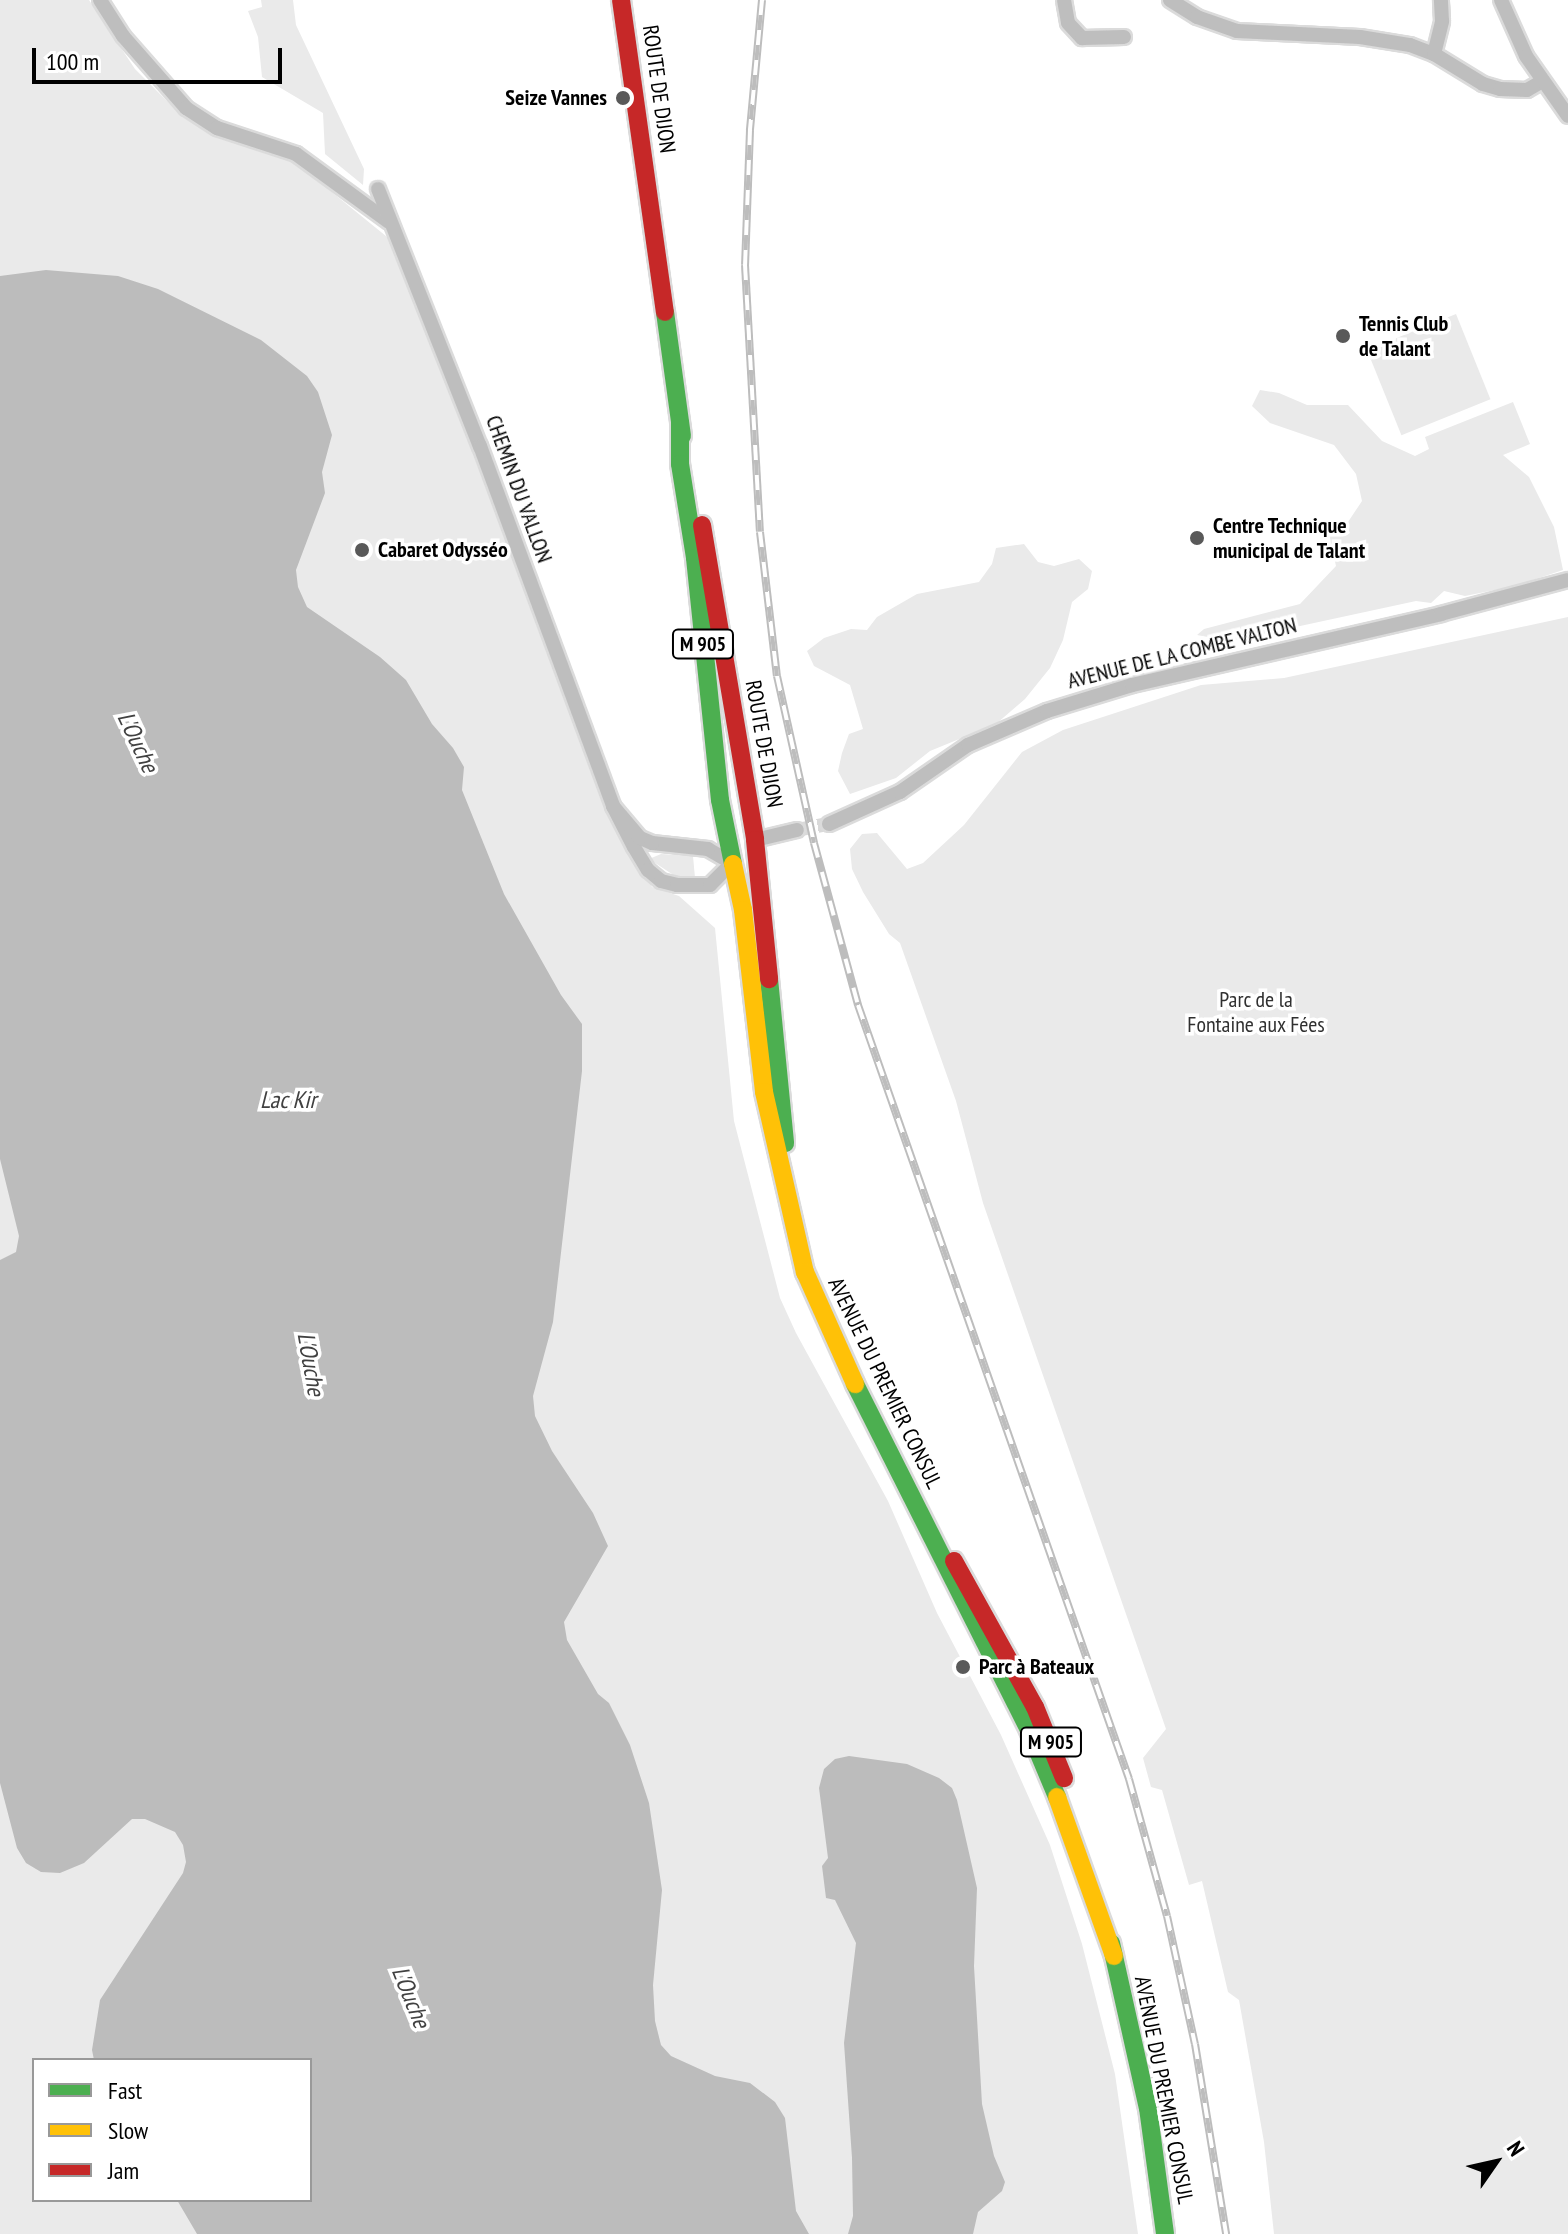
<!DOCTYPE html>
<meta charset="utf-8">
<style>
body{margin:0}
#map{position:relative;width:1568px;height:2234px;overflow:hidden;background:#fff;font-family:"PT Sans Narrow",sans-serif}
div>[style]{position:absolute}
.green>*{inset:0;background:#eaeaea;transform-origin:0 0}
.water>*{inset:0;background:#bcbcbc}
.street-tunnel>*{height:14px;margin-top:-7px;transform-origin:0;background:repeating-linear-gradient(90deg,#d9d9d9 0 14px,transparent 0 21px)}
.roads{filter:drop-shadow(2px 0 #dbdbdb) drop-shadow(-2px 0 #dbdbdb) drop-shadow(0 2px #dbdbdb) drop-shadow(0 -2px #dbdbdb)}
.street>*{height:14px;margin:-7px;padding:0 7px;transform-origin:7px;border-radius:7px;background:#bebebe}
.fast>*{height:18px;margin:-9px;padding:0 9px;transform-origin:9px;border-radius:9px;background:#4caf50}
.slow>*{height:18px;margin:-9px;padding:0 9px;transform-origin:9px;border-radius:9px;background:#ffc107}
.jam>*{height:18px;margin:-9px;padding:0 9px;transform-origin:9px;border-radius:9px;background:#c62828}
.rail>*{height:8px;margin-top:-4px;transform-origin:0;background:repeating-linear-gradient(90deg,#fff 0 15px,#bdbdbd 0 30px);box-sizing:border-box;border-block:2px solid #bdbdbd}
.dots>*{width:22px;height:22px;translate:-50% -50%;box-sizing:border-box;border:4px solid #fff;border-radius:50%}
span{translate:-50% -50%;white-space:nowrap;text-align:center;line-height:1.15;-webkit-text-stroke:7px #fff;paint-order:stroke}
.shield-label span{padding:2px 6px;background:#fff;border:2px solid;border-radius:6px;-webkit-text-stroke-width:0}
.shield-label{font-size:20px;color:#000;font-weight:700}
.street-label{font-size:22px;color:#000}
.poi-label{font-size:22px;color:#000;font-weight:700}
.right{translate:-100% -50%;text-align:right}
.left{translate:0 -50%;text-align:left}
.park-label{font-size:22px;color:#303030}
.water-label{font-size:24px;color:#414141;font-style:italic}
.legend{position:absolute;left:32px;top:2058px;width:280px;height:144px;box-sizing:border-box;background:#fff;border:2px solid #999;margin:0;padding:10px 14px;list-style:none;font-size:24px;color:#000}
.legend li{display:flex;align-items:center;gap:16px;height:40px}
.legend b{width:40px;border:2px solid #999}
.north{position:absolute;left:1456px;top:2122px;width:80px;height:80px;-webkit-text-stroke:6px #fff;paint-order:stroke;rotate:56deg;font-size:22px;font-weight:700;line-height:32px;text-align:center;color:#000}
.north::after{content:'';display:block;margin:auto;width:28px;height:36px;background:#000;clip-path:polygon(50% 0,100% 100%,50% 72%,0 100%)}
.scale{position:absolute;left:32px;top:48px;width:250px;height:36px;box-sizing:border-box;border:4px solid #000;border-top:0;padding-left:10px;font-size:24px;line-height:28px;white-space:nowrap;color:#000;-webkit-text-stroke:6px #fff;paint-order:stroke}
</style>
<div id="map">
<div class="green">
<div style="clip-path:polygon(evenodd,0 0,89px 0,135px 69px,183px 117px,213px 135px,296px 163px,397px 245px,652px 887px,679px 896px,715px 928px,734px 1121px,780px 1298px,796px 1333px,888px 1501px,937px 1613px,1001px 1735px,1050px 1845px,1082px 1944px,1115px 2074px,1138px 2234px,0 2234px,0 0,34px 2060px,310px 2060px,310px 2200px,34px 2200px,34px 2060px)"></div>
<div style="clip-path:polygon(261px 0,293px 0,296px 25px,364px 169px,363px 185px,325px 154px,323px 113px,262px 77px,258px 37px,248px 11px,262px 7px)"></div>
<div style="left:1456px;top:314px;width:92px;height:96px;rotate:68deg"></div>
<div style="clip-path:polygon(1260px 390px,1279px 393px,1307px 405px,1348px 405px,1382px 441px,1415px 456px,1429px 449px,1425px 437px,1513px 402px,1530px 444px,1503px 455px,1529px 477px,1554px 527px,1563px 570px,1515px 586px,1465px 596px,1444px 591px,1431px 603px,1416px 601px,1230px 641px,1197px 635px,1204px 629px,1300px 604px,1336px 566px,1329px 536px,1348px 522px,1362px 501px,1356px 474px,1334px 445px,1270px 423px,1252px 406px)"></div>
<div style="clip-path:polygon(1024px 544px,1038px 562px,1054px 566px,1079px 559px,1092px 571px,1088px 589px,1072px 602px,1063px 640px,1050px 668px,1025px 699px,996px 724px,930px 751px,896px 778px,850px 794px,838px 771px,842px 753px,849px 734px,863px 729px,850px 685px,814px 666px,807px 651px,824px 638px,851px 629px,867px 630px,877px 617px,917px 594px,979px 582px,992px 564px,996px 548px)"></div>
<div style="clip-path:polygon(1568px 617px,1568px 2234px,1274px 2234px,1264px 2142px,1239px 2000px,1228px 1992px,1202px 1881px,1189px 1885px,1162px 1790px,1151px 1787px,1143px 1758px,1166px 1729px,983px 1203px,956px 1101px,900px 943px,889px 934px,863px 892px,852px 869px,850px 849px,862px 834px,877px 833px,907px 869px,923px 863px,964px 825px,1022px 752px,1063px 730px,1201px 685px,1284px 678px)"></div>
<div style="clip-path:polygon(661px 854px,693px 856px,695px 878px,675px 876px,649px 859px)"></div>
</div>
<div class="water">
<div style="clip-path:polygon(46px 270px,118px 276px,158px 289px,261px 340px,307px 376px,318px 392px,332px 435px,322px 472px,325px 493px,296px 570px,298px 587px,307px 607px,380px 657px,406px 680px,432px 724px,453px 748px,464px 767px,462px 790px,504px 894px,561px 995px,582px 1024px,582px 1071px,553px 1322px,533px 1396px,535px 1416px,552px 1451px,593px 1513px,608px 1546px,564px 1622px,567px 1640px,598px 1694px,609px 1703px,630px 1745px,649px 1803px,662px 1890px,653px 1985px,655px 2021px,661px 2045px,671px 2056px,715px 2076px,750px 2083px,775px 2102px,785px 2118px,796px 2211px,809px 2234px,197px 2234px,177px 2200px,310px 2200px,310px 2060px,94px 2060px,92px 2050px,100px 2000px,183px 1873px,186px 1862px,183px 1845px,175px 1832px,145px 1819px,132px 1819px,84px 1863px,60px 1873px,41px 1872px,26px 1863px,17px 1848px,0 1783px,0 1260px,16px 1252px,19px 1236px,0 1159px,0 276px)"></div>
<div style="clip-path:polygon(849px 1756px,907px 1764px,939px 1778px,952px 1788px,957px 1800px,977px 1888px,974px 1966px,982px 2104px,994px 2156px,1005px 2182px,1002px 2191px,978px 2212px,973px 2234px,848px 2234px,853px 2216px,852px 2158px,844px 2043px,856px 1943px,835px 1900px,826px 1898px,822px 1866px,828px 1858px,819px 1788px,824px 1769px,835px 1759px)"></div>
</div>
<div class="street-tunnel">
<div style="left:797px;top:830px;width:33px;rotate:-11deg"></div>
</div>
<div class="roads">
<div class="street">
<div style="left:100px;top:0;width:43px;rotate:57.4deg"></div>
<div style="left:123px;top:36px;width:96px;rotate:48.8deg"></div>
<div style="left:186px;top:108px;width:37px;rotate:33deg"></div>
<div style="left:217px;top:128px;width:83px;rotate:18.2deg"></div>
<div style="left:296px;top:154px;width:115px;rotate:36.2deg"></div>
<div style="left:1064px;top:0;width:23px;rotate:80deg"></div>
<div style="left:1068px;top:23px;width:21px;rotate:47deg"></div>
<div style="left:1082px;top:38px;width:42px;rotate:-1.4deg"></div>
<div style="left:1170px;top:0;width:32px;rotate:32deg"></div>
<div style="left:1197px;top:17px;width:42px;rotate:19.3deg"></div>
<div style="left:1237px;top:31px;width:123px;rotate:2.8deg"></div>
<div style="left:1360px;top:37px;width:51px;rotate:9.1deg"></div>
<div style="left:1410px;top:45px;width:26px;rotate:21deg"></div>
<div style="left:1434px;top:54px;width:57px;rotate:31.5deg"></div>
<div style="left:1483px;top:84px;width:18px;rotate:16deg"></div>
<div style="left:1500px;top:89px;width:27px;rotate:2deg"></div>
<div style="left:1527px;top:90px;width:16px;rotate:-30deg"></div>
<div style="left:1501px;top:0;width:61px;rotate:65.9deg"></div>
<div style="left:1526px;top:56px;width:73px;rotate:55deg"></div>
<div style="left:1434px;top:54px;width:34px;rotate:-76deg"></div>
<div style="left:1442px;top:21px;width:21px;rotate:-93deg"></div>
<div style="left:378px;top:189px;width:277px;rotate:68.4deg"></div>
<div style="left:480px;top:446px;width:384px;rotate:69.7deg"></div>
<div style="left:613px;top:806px;width:46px;rotate:62.9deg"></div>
<div style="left:634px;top:847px;width:27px;rotate:59deg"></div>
<div style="left:648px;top:870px;width:17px;rotate:40deg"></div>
<div style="left:661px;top:881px;width:16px;rotate:14deg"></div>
<div style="left:677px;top:885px;width:33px"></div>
<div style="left:710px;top:885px;width:31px;rotate:-45deg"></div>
<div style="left:732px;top:863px;width:28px;rotate:-150deg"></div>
<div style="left:708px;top:849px;width:56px;rotate:-173.9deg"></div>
<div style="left:652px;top:843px;width:13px;rotate:-157deg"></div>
<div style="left:640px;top:838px;width:42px;rotate:-130.2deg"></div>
<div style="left:829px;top:824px;width:78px;rotate:-24.3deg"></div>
<div style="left:900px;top:792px;width:83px;rotate:-34.7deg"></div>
<div style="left:968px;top:745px;width:86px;rotate:-23.3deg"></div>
<div style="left:1047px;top:711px;width:89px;rotate:-17deg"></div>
<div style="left:1132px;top:685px;width:317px;rotate:-12.9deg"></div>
<div style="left:1441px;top:614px;width:131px;rotate:-15deg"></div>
<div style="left:755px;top:840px;width:43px;rotate:-13.4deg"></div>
</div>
<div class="fast">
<div style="left:665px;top:312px;width:125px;rotate:82.2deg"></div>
<div style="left:680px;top:423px;width:41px;rotate:90deg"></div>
<div style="left:680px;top:464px;width:95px;rotate:80.9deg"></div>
<div style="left:695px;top:558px;width:243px;rotate:84.1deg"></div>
<div style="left:720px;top:800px;width:65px;rotate:78.5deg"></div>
<div style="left:769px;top:979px;width:165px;rotate:84.4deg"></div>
<div style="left:855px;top:1384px;width:387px;rotate:63.3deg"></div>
<div style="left:1029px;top:1730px;width:73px;rotate:67.3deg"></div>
<div style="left:1111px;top:1943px;width:169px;rotate:77.4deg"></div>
<div style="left:1148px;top:2108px;width:127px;rotate:82.3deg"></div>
</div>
<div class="slow">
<div style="left:733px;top:864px;width:47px;rotate:77.7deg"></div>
<div style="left:743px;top:910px;width:183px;rotate:83.4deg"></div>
<div style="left:764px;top:1092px;width:185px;rotate:77.2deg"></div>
<div style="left:805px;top:1272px;width:123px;rotate:65.9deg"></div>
<div style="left:1057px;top:1797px;width:169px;rotate:70.3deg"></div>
</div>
<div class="jam">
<div style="left:621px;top:0;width:315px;rotate:82deg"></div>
<div style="left:702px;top:525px;width:319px;rotate:80.4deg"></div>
<div style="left:755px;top:840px;width:140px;rotate:84.2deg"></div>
<div style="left:954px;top:1561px;width:167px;rotate:61deg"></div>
<div style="left:1035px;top:1707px;width:77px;rotate:67.8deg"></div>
</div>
</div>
<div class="rail">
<div style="left:762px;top:0;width:131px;rotate:95.3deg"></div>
<div style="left:750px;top:130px;width:135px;rotate:92.1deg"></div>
<div style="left:745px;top:265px;width:267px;rotate:86.8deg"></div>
<div style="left:760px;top:532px;width:145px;rotate:83.3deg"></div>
<div style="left:777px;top:676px;width:171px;rotate:77.5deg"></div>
<div style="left:814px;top:843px;width:168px;rotate:74.8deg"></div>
<div style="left:858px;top:1005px;width:820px;rotate:70.7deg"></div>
<div style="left:1129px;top:1779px;width:142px;rotate:74.5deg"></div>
<div style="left:1167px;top:1916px;width:131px;rotate:77.7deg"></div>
<div style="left:1195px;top:2044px;width:193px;rotate:80.7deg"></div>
</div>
<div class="dots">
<div style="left:623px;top:98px;background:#595959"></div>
<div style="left:1343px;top:336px;background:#595959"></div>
<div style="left:1197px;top:538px;background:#595959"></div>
<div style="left:362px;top:550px;background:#595959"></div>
<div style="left:963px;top:1667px;background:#595959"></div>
</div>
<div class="shield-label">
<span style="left:703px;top:644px">M 905</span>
<span style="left:1051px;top:1742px">M 905</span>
</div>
<div class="street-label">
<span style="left:659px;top:89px;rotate:82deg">ROUTE DE DIJON</span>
<span style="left:519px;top:489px;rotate:70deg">CHEMIN DU VALLON</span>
<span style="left:1182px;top:653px;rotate:-14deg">AVENUE DE LA COMBE VALTON</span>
<span style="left:764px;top:744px;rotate:80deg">ROUTE DE DIJON</span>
<span style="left:885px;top:1383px;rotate:64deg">AVENUE DU PREMIER CONSUL</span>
<span style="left:1164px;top:2090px;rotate:79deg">AVENUE DU PREMIER CONSUL</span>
</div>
<div class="poi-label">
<span class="right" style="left:607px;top:98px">Seize Vannes</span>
<span class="left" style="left:1359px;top:336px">Tennis Club<br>de Talant</span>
<span class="left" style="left:1213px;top:538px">Centre Technique<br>municipal de Talant</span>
<span class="left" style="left:378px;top:550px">Cabaret Odysséo</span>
<span class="left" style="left:979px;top:1667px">Parc à Bateaux</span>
</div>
<div class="park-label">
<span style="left:1256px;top:1012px">Parc de la<br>Fontaine aux Fées</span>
</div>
<div class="water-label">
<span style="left:138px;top:742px;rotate:65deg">L'Ouche</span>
<span style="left:288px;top:1100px">Lac Kir</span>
<span style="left:311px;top:1364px;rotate:80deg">L'Ouche</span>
<span style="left:411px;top:1997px;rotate:68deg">L'Ouche</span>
</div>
<ul class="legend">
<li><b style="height:10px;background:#4caf50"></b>Fast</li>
<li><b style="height:10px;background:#ffc107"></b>Slow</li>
<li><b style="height:10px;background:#c62828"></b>Jam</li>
</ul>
<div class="north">N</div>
<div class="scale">100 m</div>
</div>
